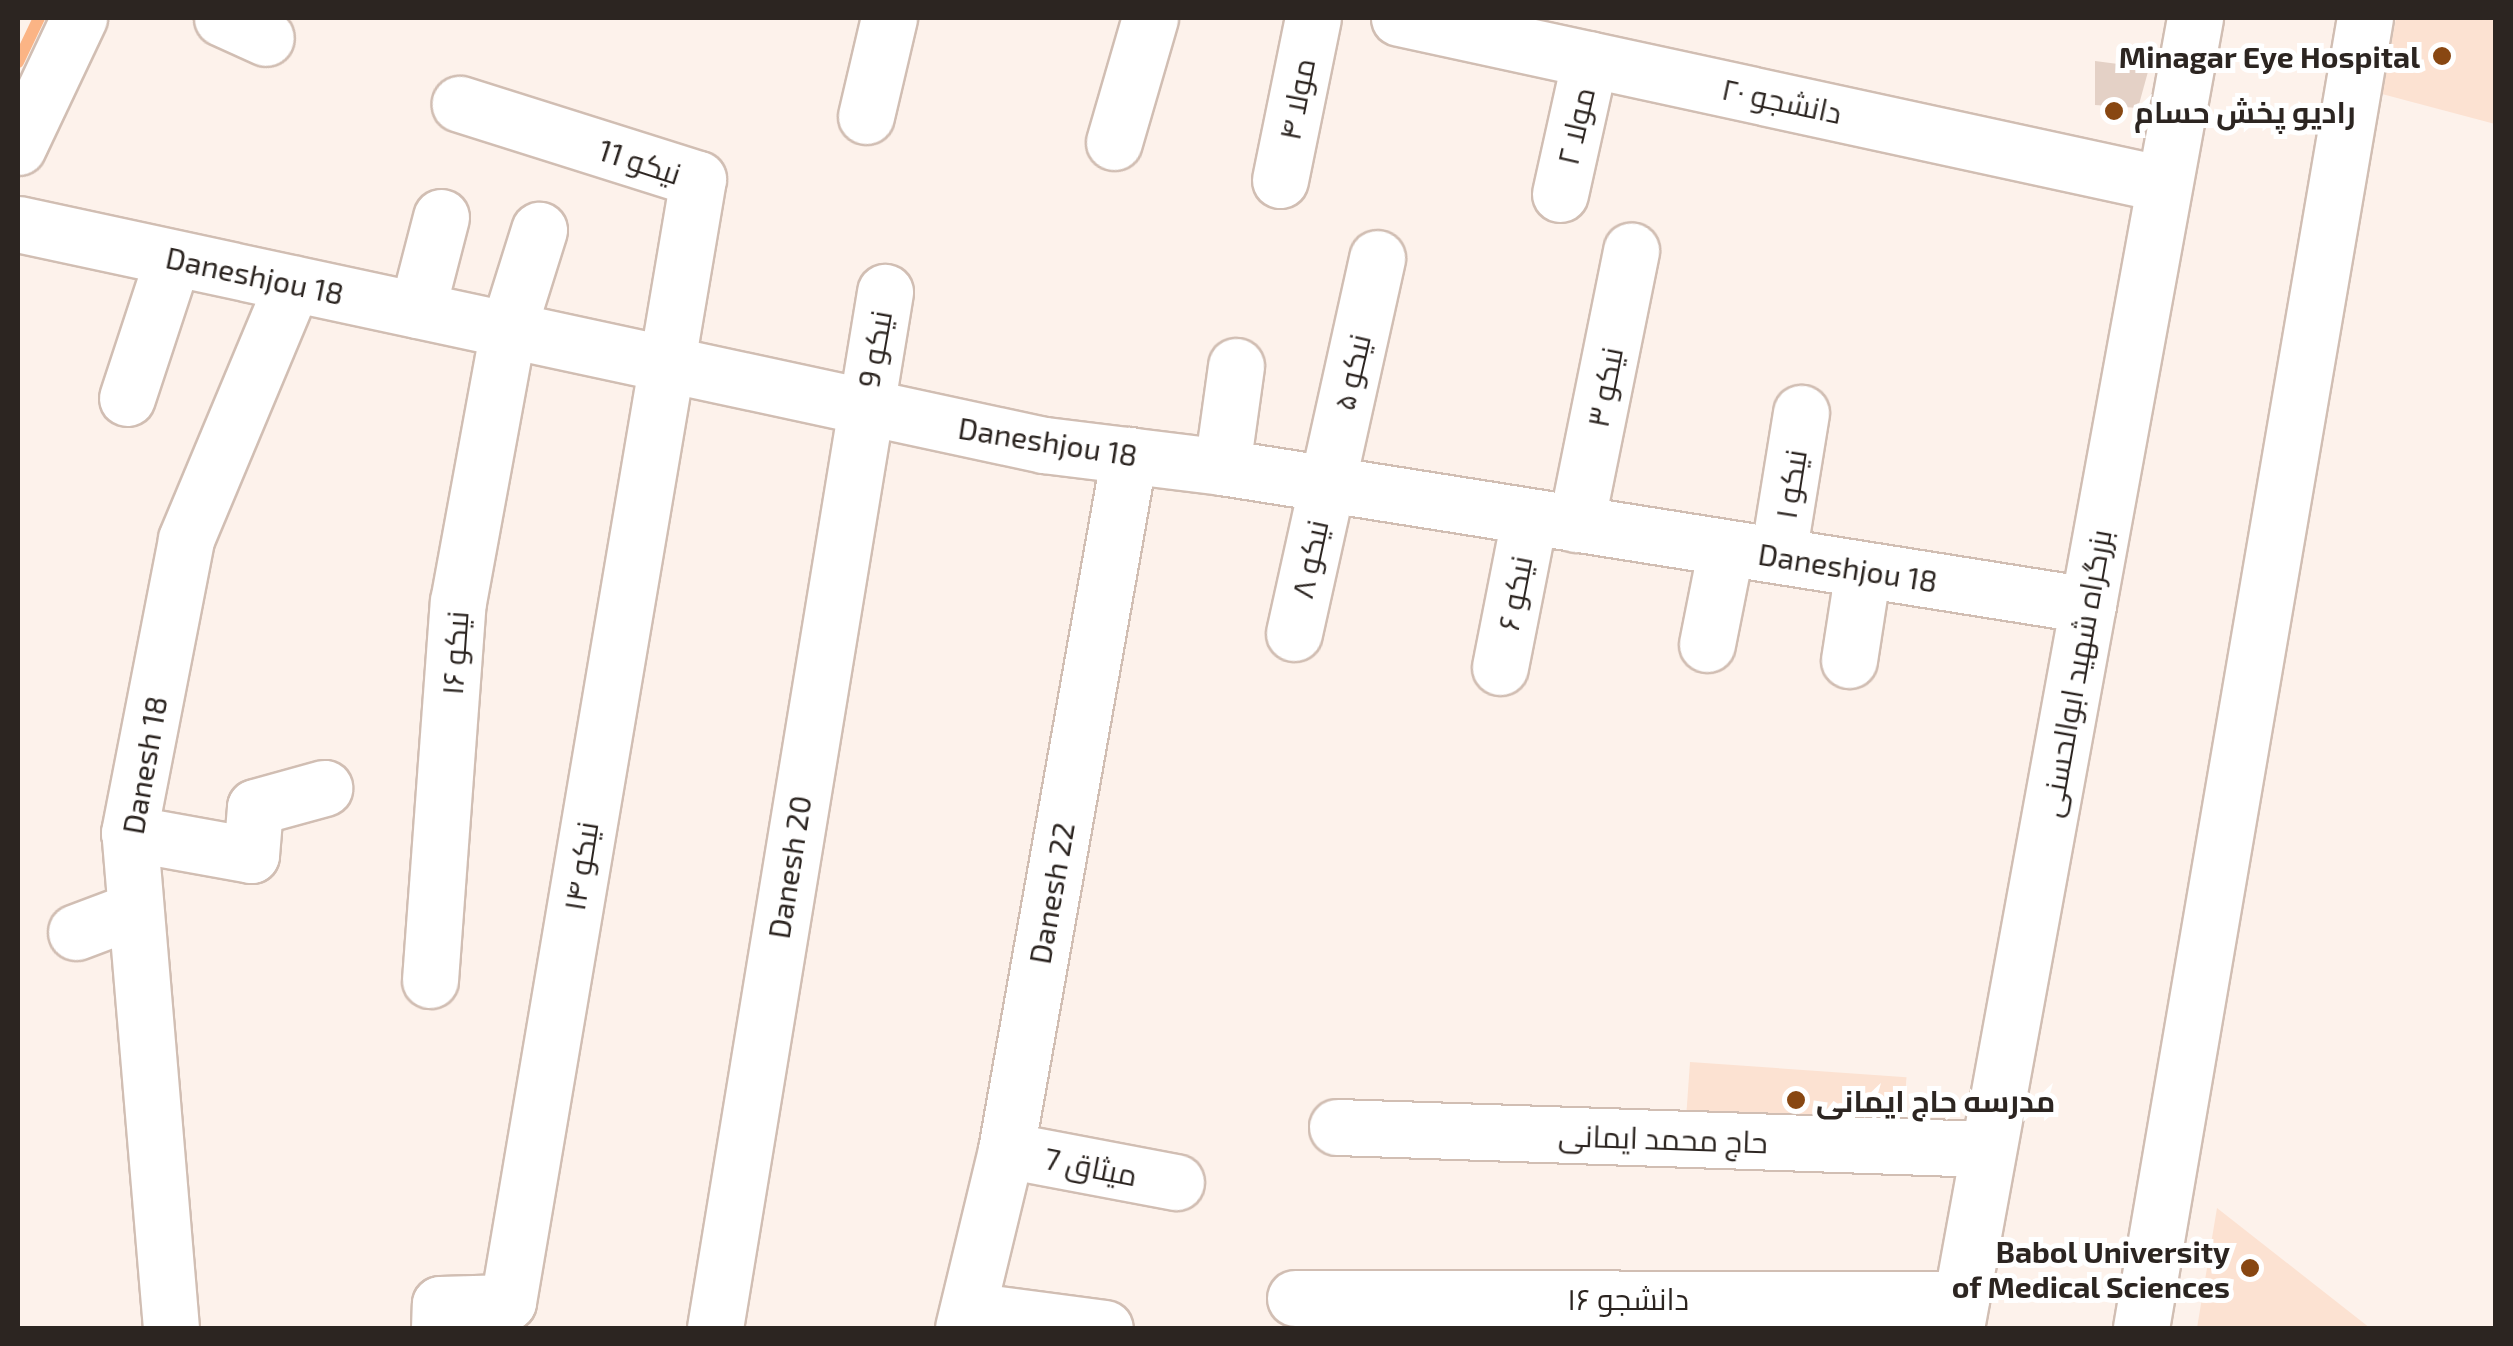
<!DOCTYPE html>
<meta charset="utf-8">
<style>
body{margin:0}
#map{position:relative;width:2513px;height:1346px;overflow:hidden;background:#fdf2eb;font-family:"Exo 2",Cairo,sans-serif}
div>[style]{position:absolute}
.built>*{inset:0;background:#fce2d2;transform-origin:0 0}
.stream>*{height:12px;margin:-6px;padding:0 6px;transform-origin:6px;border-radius:6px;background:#fbb485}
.building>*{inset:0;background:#e4d1c6}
.roads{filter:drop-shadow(2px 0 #d1beb3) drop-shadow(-2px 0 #d1beb3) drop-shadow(0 2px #d1beb3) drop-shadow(0 -2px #d1beb3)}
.minor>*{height:55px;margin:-27.5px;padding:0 27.5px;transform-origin:27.5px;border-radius:27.5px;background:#fff}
.major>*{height:55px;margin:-27.5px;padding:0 27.5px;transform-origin:27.5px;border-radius:27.5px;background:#fff}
.dots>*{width:28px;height:28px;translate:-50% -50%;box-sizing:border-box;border:5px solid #fff;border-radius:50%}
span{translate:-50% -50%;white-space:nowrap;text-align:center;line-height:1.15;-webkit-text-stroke:10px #fff;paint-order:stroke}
.poi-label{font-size:30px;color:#2c2521;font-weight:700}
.right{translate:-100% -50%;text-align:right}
.left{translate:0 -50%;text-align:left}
.street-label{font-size:30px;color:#2c2521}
.frame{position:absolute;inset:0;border:20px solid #2c2521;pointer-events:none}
</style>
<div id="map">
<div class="built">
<div style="clip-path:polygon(2396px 18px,2495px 18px,2495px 124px,2382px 94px)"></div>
<div style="left:1690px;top:1062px;width:217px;height:62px;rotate:4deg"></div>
<div style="clip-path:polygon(2217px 1208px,2370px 1328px,2197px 1328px)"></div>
</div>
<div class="stream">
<div style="left:18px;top:62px;width:49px;rotate:-64.5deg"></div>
</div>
<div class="building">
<div style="clip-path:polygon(2095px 61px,2149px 68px,2138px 108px,2095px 105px)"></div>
</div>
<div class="roads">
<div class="minor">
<div style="left:222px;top:18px;width:48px;rotate:24.4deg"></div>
<div style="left:1399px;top:18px;width:783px;rotate:12.24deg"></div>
<div style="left:866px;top:116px;width:101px;rotate:-76.8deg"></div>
<div style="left:1114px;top:142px;width:129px;rotate:-73.8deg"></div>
<div style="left:18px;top:147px;width:143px;rotate:-64.7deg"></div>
<div style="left:1280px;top:180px;width:165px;rotate:-78.5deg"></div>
<div style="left:1560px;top:194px;width:138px;rotate:-77.5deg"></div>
<div style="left:18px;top:224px;width:1050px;rotate:12.16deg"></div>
<div style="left:1044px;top:445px;width:179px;rotate:7deg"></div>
<div style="left:1222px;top:467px;width:877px;rotate:9.05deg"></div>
<div style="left:417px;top:310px;width:96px;rotate:-75.5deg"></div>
<div style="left:127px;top:398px;width:147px;rotate:-71.8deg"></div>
<div style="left:1222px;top:467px;width:102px;rotate:-82.1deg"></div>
<div style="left:1576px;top:524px;width:279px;rotate:-78.6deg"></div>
<div style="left:1778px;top:555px;width:144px;rotate:-80.8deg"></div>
<div style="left:1294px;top:633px;width:384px;rotate:-77.5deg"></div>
<div style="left:1707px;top:644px;width:98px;rotate:-78.8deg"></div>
<div style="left:1849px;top:660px;width:91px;rotate:-81.2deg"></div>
<div style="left:1500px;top:667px;width:151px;rotate:-78.9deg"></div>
<div style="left:129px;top:833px;width:124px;rotate:10.2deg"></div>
<div style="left:251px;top:855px;width:48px;rotate:-85.2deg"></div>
<div style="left:255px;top:807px;width:72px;rotate:-15.4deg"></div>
<div style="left:76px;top:932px;width:60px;rotate:-20.6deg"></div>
<div style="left:430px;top:980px;width:379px;rotate:-85.8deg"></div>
<div style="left:458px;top:602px;width:278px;rotate:-79.6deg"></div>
<div style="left:508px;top:329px;width:104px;rotate:-72.6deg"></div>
<div style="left:1337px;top:1127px;width:651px;rotate:1.94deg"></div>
<div style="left:1006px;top:1150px;width:173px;rotate:10.7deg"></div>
<div style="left:1295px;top:1298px;width:666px;rotate:0.09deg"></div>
<div style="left:968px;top:1310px;width:138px;rotate:7.5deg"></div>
<div style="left:171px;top:1328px;width:497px;rotate:-94.8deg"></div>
<div style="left:129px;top:833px;width:299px;rotate:-79deg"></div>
<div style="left:186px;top:539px;width:277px;rotate:-67.3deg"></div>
<div style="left:439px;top:1328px;width:24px;rotate:-88deg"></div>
<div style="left:440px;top:1304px;width:68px;rotate:-1.7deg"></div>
<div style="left:508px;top:1302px;width:1139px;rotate:-80.4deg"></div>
<div style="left:698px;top:179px;width:250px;rotate:-162.5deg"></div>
<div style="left:715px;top:1328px;width:1050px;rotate:-80.68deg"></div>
<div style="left:963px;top:1328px;width:183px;rotate:-76.4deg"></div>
<div style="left:1006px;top:1150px;width:706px;rotate:-79.96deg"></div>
</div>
<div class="major">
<div style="left:1956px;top:1328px;width:1332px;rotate:-79.66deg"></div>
<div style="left:2141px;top:1328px;width:1329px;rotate:-80.3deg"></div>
</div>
</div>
<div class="dots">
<div style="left:2442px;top:56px;background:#884712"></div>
<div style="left:2114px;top:111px;background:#884712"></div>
<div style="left:1796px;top:1100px;background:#884712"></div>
<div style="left:2250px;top:1268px;background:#884712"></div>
</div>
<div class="poi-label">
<span class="right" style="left:2420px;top:56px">Minagar Eye Hospital</span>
<span class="left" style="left:2134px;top:111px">رادیو پخش حسام</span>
<span class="left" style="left:1816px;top:1100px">مدرسه حاج ایمانی</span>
<span class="right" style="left:2230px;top:1268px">Babol University<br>of Medical Sciences</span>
</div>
<div class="street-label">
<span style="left:1296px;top:99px;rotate:-79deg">مولا ۴</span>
<span style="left:1782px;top:100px;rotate:12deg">دانشجو ۲۰</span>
<span style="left:1575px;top:126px;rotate:-77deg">مولا ۲</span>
<span style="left:640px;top:161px;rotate:18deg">نیکو 11</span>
<span style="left:255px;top:275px;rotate:12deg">Daneshjou 18</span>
<span style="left:874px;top:349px;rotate:-80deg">نیکو 9</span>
<span style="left:1351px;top:372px;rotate:-77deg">نیکو ۵</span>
<span style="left:1604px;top:387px;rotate:-79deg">نیکو ۳</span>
<span style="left:1048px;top:441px;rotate:9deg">Daneshjou 18</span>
<span style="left:1790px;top:484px;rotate:-81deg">نیکو ۱</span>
<span style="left:1309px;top:559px;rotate:-78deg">نیکو ۸</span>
<span style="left:1848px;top:567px;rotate:9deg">Daneshjou 18</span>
<span style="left:1514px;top:593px;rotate:-79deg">نیکو ۶</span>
<span style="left:454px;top:653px;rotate:-86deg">نیکو ۱۶</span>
<span style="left:2075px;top:673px;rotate:-80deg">بزرگراه شهید ابوالحسنی</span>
<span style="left:144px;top:765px;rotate:-80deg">Danesh 18</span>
<span style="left:580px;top:866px;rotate:-81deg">نیکو ۱۴</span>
<span style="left:789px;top:867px;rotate:-81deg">Danesh 20</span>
<span style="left:1051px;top:893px;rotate:-80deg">Danesh 22</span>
<span style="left:1663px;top:1138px;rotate:2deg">حاج محمد ایمانی</span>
<span style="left:1091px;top:1166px;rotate:11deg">میثاق 7</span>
<span style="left:1628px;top:1298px">دانشجو ۱۶</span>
</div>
<div class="frame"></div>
</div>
